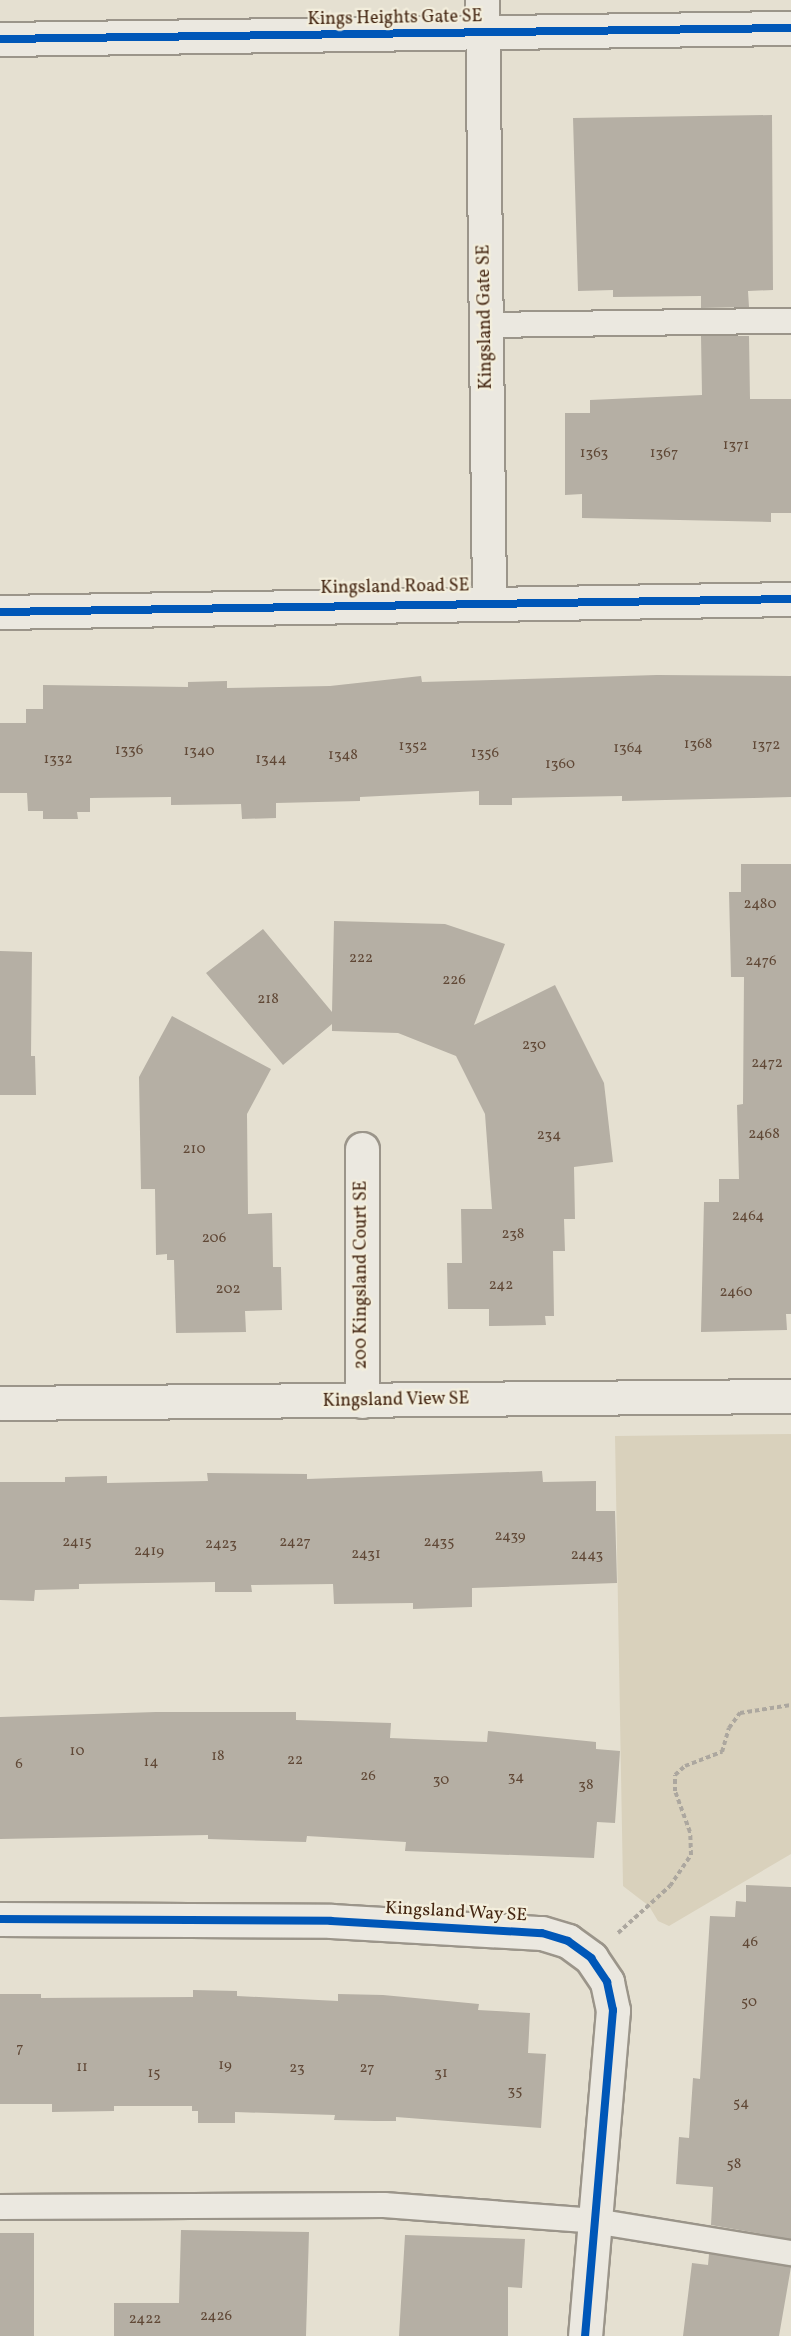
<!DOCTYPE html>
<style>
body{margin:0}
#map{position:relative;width:791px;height:2336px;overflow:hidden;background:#e5e0d1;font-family:Vollkorn,serif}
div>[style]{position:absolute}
.green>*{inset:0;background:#d9d1bc}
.building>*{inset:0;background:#b5afa4;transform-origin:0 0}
.path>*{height:4px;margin-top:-2px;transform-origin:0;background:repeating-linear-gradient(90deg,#aca79f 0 4.5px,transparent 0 7.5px)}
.roads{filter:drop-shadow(2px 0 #9b958a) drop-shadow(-2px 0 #9b958a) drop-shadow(0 2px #9b958a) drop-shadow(0 -2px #9b958a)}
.service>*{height:24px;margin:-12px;padding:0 12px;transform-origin:12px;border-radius:12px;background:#ebe8e0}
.minor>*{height:33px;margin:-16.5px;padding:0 16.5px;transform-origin:16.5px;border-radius:16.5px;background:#ebe8e0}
.cycleway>*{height:8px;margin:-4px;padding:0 4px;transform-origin:4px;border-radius:4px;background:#0057b8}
span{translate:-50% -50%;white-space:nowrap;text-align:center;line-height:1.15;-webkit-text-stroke:4.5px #f3eedc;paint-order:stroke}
.number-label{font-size:15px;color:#604836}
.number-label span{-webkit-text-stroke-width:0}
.street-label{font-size:18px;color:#442612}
</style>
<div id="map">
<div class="green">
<div style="clip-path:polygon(791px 1434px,791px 1854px,669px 1926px,658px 1921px,649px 1906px,623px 1886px,615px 1436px)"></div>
</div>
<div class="building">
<div style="clip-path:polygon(772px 115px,773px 290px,748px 291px,749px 307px,701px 308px,701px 296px,613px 297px,613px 290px,578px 291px,573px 118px)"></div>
<div style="clip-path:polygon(701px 336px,749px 336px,750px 399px,791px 399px,791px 513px,771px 513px,771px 522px,582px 518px,582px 494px,565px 495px,565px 413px,590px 413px,590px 400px,702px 395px)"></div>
<div style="clip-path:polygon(657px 675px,791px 676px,791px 797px,622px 801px,622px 796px,512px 798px,512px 805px,479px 805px,479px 791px,360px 797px,360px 801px,276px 803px,276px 818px,242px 819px,241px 804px,171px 805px,171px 797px,90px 798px,90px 812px,77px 812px,78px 819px,43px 819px,43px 811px,28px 811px,27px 793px,0 793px,0 723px,26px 723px,26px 709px,43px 709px,43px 685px,188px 687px,188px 682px,227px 681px,227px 688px,330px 686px,421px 676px,422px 682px)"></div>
<div style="clip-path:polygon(741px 864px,791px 864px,791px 1314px,786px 1314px,787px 1330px,701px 1332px,704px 1202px,719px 1202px,719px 1179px,739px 1179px,737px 1105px,743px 1104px,744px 977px,731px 977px,729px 892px,741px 892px)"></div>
<div style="clip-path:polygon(334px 921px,445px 924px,505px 944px,474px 1025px,555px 985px,604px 1083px,613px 1162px,574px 1167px,575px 1219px,564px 1219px,565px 1251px,553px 1251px,554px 1316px,545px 1316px,546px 1325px,489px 1326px,489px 1309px,448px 1309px,447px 1263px,462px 1263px,461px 1209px,492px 1209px,485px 1114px,456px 1056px,398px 1033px,332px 1031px,332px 1024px,283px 1065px,206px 973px,263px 929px,332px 1012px)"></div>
<div style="clip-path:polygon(0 951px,32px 952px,31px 1056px,35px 1056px,36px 1095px,0 1095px)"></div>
<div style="clip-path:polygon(172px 1016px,271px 1069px,247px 1114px,248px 1214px,272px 1213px,273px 1267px,281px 1267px,282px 1310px,245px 1311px,246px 1332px,176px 1333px,174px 1260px,167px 1260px,167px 1254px,156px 1255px,155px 1189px,141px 1189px,139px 1077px)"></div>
<div style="clip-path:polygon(542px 1471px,543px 1482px,596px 1481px,596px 1511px,615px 1511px,617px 1583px,472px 1588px,472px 1607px,413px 1609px,413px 1603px,334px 1604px,333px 1584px,251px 1585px,252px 1592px,215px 1592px,215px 1582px,79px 1584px,79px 1589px,35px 1590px,34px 1601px,0 1600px,0 1482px,65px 1482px,65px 1477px,107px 1476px,107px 1483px,208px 1481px,207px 1473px,307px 1474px,307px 1479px)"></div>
<div style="clip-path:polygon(156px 1712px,296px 1712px,296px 1720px,391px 1723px,390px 1738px,487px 1742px,488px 1731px,596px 1742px,596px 1749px,620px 1751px,615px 1823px,597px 1822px,594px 1858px,405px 1851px,406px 1842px,307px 1836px,306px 1842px,208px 1839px,208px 1835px,0 1839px,0 1717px)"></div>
<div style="clip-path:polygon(746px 1885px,791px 1887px,791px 2239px,711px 2225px,713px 2187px,676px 2184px,679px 2137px,689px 2138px,693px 2078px,700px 2079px,710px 1916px,735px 1917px,736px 1901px,746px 1902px)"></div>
<div style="clip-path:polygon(193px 1990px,237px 1991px,237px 1996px,338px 2001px,338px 1994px,383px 1995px,479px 2004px,478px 2010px,530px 2013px,528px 2053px,546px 2054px,541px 2128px,396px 2117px,396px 2121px,375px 2121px,334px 2120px,335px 2115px,235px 2112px,235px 2123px,198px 2123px,198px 2111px,192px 2111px,192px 2106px,114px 2106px,114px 2111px,52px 2112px,52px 2104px,0 2104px,0 1994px,41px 1994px,41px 1998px,193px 1997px)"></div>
<div style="clip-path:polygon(181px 2230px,309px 2232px,306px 2336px,114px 2336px,114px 2303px,179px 2303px)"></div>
<div style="left:0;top:2233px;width:34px;height:103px"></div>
<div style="clip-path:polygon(405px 2235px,525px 2239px,522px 2288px,508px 2287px,508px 2336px,399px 2336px)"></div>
<div style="clip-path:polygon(709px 2254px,791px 2267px,779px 2336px,683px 2336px,692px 2263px,708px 2265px)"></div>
</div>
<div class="path">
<div style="left:618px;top:1933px;width:70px;rotate:-42.1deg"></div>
<div style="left:670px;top:1886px;width:37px;rotate:-56deg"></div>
<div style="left:691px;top:1855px;width:23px;rotate:-92deg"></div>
<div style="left:690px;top:1832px;width:44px;rotate:-110.1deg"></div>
<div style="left:675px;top:1791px;width:16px;rotate:-90deg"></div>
<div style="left:675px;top:1775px;width:13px;rotate:-42deg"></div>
<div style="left:685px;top:1766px;width:40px;rotate:-21deg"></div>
<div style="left:722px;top:1752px;width:25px;rotate:-74deg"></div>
<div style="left:729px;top:1728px;width:19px;rotate:-54deg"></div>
<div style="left:740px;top:1713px;width:52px;rotate:-8.9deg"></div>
</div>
<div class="roads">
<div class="service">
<div style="left:486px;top:325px;width:305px;rotate:-0.8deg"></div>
<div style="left:0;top:2207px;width:384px;rotate:-0.3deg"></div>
<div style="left:384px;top:2205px;width:212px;rotate:4.3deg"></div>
<div style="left:595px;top:2221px;width:199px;rotate:9.3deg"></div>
</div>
<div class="minor">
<div style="left:482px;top:0;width:601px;rotate:89.33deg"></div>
<div style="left:0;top:39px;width:791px;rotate:-0.8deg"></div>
<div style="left:0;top:612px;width:791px;rotate:-0.94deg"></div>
<div style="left:362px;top:1401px;width:252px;rotate:-90deg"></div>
<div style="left:0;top:1403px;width:791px;rotate:-0.51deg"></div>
<div style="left:0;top:1919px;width:331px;rotate:0.3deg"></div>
<div style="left:331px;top:1921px;width:211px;rotate:3.3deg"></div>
<div style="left:542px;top:1933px;width:27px;rotate:17deg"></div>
<div style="left:568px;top:1941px;width:29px;rotate:36deg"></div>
<div style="left:591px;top:1958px;width:29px;rotate:56deg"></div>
<div style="left:607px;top:1982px;width:29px;rotate:78deg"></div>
<div style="left:613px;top:2010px;width:327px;rotate:94.9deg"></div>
</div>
</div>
<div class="cycleway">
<div style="left:0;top:39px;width:791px;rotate:-0.8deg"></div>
<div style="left:0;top:612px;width:791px;rotate:-0.94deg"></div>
<div style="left:0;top:1919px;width:331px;rotate:0.3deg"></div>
<div style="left:331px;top:1921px;width:211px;rotate:3.3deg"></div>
<div style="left:542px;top:1933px;width:27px;rotate:17deg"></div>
<div style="left:568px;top:1941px;width:29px;rotate:36deg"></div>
<div style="left:591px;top:1958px;width:29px;rotate:56deg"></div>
<div style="left:607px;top:1982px;width:29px;rotate:78deg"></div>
<div style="left:613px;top:2010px;width:327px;rotate:94.9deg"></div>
</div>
<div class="number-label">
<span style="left:736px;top:446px">1371</span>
<span style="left:594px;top:454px">1363</span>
<span style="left:664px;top:454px">1367</span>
<span style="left:698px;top:745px">1368</span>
<span style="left:766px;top:746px">1372</span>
<span style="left:413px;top:747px">1352</span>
<span style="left:628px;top:749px">1364</span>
<span style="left:129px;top:751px">1336</span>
<span style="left:199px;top:752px">1340</span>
<span style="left:485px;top:754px">1356</span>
<span style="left:343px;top:756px">1348</span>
<span style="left:58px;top:760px">1332</span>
<span style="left:271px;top:760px">1344</span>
<span style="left:560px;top:765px">1360</span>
<span style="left:760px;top:905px">2480</span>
<span style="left:361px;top:959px">222</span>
<span style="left:761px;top:962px">2476</span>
<span style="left:454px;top:981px">226</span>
<span style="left:268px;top:1000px">218</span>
<span style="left:534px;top:1046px">230</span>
<span style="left:767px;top:1064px">2472</span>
<span style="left:764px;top:1135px">2468</span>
<span style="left:549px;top:1136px">234</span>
<span style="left:194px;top:1150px">210</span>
<span style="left:748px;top:1217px">2464</span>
<span style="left:513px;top:1235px">238</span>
<span style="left:214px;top:1239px">206</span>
<span style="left:501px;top:1286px">242</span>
<span style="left:228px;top:1290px">202</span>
<span style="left:736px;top:1293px">2460</span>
<span style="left:510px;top:1537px">2439</span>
<span style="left:77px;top:1543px">2415</span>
<span style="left:295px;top:1543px">2427</span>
<span style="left:439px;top:1543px">2435</span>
<span style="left:221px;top:1545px">2423</span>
<span style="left:149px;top:1552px">2419</span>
<span style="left:366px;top:1555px">2431</span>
<span style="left:587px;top:1556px">2443</span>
<span style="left:77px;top:1752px">10</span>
<span style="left:218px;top:1757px">18</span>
<span style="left:295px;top:1761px">22</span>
<span style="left:151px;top:1763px">14</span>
<span style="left:19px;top:1765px">6</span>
<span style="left:368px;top:1777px">26</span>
<span style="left:516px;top:1778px">34</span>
<span style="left:441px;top:1781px">30</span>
<span style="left:586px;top:1786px">38</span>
<span style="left:750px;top:1943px">46</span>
<span style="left:749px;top:2003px">50</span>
<span style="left:20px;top:2049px">7</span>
<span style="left:225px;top:2066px">19</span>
<span style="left:82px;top:2068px">11</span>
<span style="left:297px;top:2069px">23</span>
<span style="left:367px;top:2069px">27</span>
<span style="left:154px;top:2074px">15</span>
<span style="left:441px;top:2074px">31</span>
<span style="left:515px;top:2092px">35</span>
<span style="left:741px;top:2104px">54</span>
<span style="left:734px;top:2165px">58</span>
<span style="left:216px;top:2317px">2426</span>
<span style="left:145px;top:2320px">2422</span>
</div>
<div class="street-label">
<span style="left:395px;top:19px;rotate:-1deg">Kings Heights Gate SE</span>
<span style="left:486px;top:317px;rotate:-91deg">Kingsland Gate SE</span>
<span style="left:395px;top:588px;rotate:-1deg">Kingsland Road SE</span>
<span style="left:362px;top:1275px;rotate:-90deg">200 Kingsland Court SE</span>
<span style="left:396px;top:1401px;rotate:-1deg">Kingsland View SE</span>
<span style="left:456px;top:1913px;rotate:3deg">Kingsland Way SE</span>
</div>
</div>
